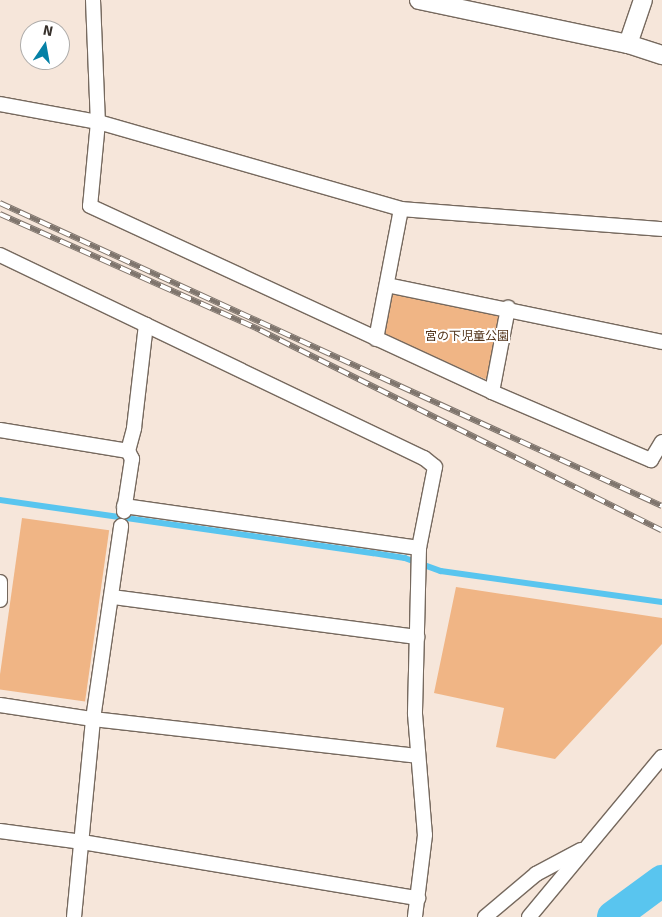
<!DOCTYPE html>
<meta charset="utf-8">
<style>
body{margin:0}
#map{position:relative;width:662px;height:917px;overflow:hidden;background:#f6e6da;font-family:Signika,"Noto Sans JP",sans-serif}
div>[style]{position:absolute}
.green>*{inset:0;background:#f0b585;transform-origin:0 0}
.stream>*{height:5.5px;margin:-2.75px;padding:0 2.75px;transform-origin:2.75px;border-radius:2.75px;background:#59c5ef}
.river>*{height:32px;margin:-16px;padding:0 16px;transform-origin:16px;border-radius:16px;background:#59c5ef}
.roads{filter:drop-shadow(1px 0 #76695e) drop-shadow(-1px 0 #76695e) drop-shadow(0 1px #76695e) drop-shadow(0 -1px #76695e)}
.minor>*{height:14px;margin:-7px;padding:0 7px;transform-origin:7px;border-radius:7px;background:#fff}
.tertiary>*{height:18px;margin:-9px;padding:0 9px;transform-origin:9px;border-radius:9px;background:#fff}
.rail>*{height:5.5px;margin-top:-2.75px;transform-origin:0;background:repeating-linear-gradient(90deg,#fff 0 11px,#7f756d 0 22px);box-sizing:border-box;border-block:1px solid #7f756d}
span{translate:-50% -50%;white-space:nowrap;text-align:center;line-height:1.15;-webkit-text-stroke:4px #fff;paint-order:stroke}
.park-label{font-size:12px;color:#503218}
.north{position:absolute;left:20px;top:20px;width:50px;height:50px;box-sizing:border-box;background:#fff;border:1px solid #afadab;border-radius:50%;rotate:12deg;font-size:14px;font-weight:700;line-height:20px;text-align:center;color:#37312c}
.north::after{content:'';display:block;margin:auto;width:18px;height:22px;background:#0581a6;clip-path:polygon(50% 0,100% 100%,50% 72%,0 100%)}
</style>
<div id="map">
<div class="green">
<div style="clip-path:polygon(399px 292px,498px 311px,503px 319px,492px 375px,485px 379px,385px 335px,381px 328px,390px 297px)"></div>
<div style="left:22px;top:518px;width:88px;height:173px;rotate:8deg"></div>
<div style="clip-path:polygon(456px 587px,662px 618px,662px 644px,555px 759px,496px 747px,504px 708px,434px 693px)"></div>
</div>
<div class="stream">
<div style="left:0;top:500px;width:377px;rotate:8.1deg"></div>
<div style="left:373px;top:553px;width:32px;rotate:9deg"></div>
<div style="left:405px;top:558px;width:38px;rotate:20deg"></div>
<div style="left:441px;top:571px;width:223px;rotate:8deg"></div>
</div>
<div class="river">
<div style="left:613px;top:917px;width:61px;rotate:-36.3deg"></div>
</div>
<div class="roads">
<div class="minor">
<div style="left:93px;top:0;width:122px;rotate:87.7deg"></div>
<div style="left:98px;top:122px;width:84px;rotate:95.4deg"></div>
<div style="left:90px;top:206px;width:443px;rotate:24.8deg"></div>
<div style="left:492px;top:392px;width:173px;rotate:23.2deg"></div>
<div style="left:651px;top:460px;width:21px;rotate:-59deg"></div>
<div style="left:0;top:104px;width:100px;rotate:10.4deg"></div>
<div style="left:98px;top:122px;width:315px;rotate:16deg"></div>
<div style="left:401px;top:209px;width:262px;rotate:4.4deg"></div>
<div style="left:0;top:255px;width:470px;rotate:25.6deg"></div>
<div style="left:424px;top:458px;width:14px;rotate:39deg"></div>
<div style="left:435px;top:467px;width:83px;rotate:101.2deg"></div>
<div style="left:387px;top:285px;width:281px;rotate:11.7deg"></div>
<div style="left:376px;top:339px;width:132px;rotate:-79.1deg"></div>
<div style="left:492px;top:392px;width:86px;rotate:-79.2deg"></div>
<div style="left:0;top:430px;width:130px;rotate:9.3deg"></div>
<div style="left:128px;top:451px;width:9px;rotate:63deg"></div>
<div style="left:132px;top:459px;width:53px;rotate:98.7deg"></div>
<div style="left:128px;top:451px;width:24px;rotate:-75deg"></div>
<div style="left:134px;top:428px;width:104px;rotate:-83.4deg"></div>
<div style="left:124px;top:506px;width:298px;rotate:8.1deg"></div>
<div style="left:419px;top:548px;width:166px;rotate:91.4deg"></div>
<div style="left:415px;top:714px;width:121px;rotate:85.3deg"></div>
<div style="left:425px;top:835px;width:83px;rotate:97deg"></div>
<div style="left:0;top:582px;width:18px;rotate:90deg"></div>
<div style="left:113px;top:597px;width:307px;rotate:7.5deg"></div>
<div style="left:0;top:705px;width:94px;rotate:8.6deg"></div>
<div style="left:93px;top:719px;width:326px;rotate:6.5deg"></div>
<div style="left:0;top:831px;width:83px;rotate:7.6deg"></div>
<div style="left:82px;top:842px;width:341px;rotate:9.5deg"></div>
<div style="left:74px;top:917px;width:199px;rotate:-84.5deg"></div>
<div style="left:93px;top:719px;width:195px;rotate:-81.7deg"></div>
<div style="left:485px;top:917px;width:67px;rotate:-40.1deg"></div>
<div style="left:536px;top:874px;width:51px;rotate:-28.1deg"></div>
<div style="left:529px;top:917px;width:208px;rotate:-50.3deg"></div>
</div>
<div class="tertiary">
<div style="left:419px;top:0;width:214px;rotate:11.9deg"></div>
<div style="left:628px;top:44px;width:36px;rotate:18deg"></div>
<div style="left:628px;top:44px;width:46px;rotate:-71.2deg"></div>
</div>
</div>
<div class="rail">
<div style="left:0;top:203px;width:728px;rotate:24.59deg"></div>
<div style="left:0;top:214px;width:285px;rotate:24deg"></div>
<div style="left:260px;top:330px;width:449px;rotate:26.5deg"></div>
</div>
<div class="park-label">
<span style="left:467px;top:337px">宮の下児童公園</span>
</div>
<div class="north">N</div>
</div>
